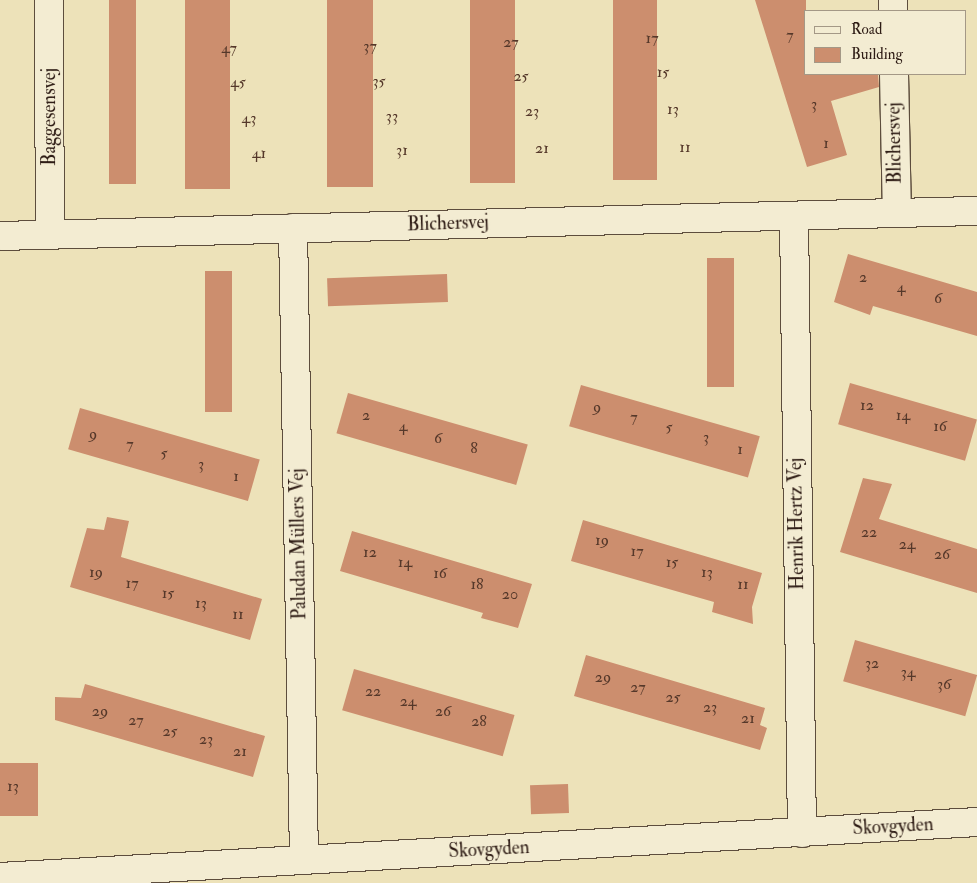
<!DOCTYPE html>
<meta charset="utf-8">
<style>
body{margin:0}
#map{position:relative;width:977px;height:883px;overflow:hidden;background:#ede2b9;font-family:"IM FELL Double Pica",serif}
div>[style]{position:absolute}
.building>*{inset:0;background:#cc8e6e;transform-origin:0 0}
.roads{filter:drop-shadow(1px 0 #5d4d3d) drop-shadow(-1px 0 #5d4d3d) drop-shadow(0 1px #5d4d3d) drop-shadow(0 -1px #5d4d3d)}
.minor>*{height:28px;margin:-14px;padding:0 14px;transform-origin:14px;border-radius:14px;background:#f3ecd2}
span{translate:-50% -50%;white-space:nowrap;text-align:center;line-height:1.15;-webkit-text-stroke:4px #f3ecd2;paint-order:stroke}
.number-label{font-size:16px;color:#55382a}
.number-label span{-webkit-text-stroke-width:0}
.street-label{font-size:19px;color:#2d1b14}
.legend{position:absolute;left:804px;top:10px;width:162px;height:65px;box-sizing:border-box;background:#f3ecd2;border:1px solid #a49886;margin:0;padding:6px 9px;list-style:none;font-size:15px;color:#2d1b14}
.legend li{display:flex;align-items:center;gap:10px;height:25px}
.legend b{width:25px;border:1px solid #a49886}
</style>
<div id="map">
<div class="building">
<div style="left:109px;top:0;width:27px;height:184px"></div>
<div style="left:185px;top:0;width:45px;height:189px"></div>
<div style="left:327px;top:0;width:46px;height:187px"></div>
<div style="left:470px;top:0;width:45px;height:183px"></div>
<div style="left:613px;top:0;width:44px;height:180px"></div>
<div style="clip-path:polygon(755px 0,806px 0,806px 74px,878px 74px,879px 87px,831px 101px,847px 155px,807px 167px)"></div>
<div style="clip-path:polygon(848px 254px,977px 292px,977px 336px,873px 306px,870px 315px,834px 302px)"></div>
<div style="left:707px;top:258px;width:27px;height:129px"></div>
<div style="left:205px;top:271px;width:27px;height:141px"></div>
<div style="left:447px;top:274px;width:28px;height:120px;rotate:88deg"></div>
<div style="left:850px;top:383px;width:132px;height:43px;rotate:16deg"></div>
<div style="left:581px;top:385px;width:186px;height:43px;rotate:16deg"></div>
<div style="left:348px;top:393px;width:187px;height:42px;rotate:16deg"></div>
<div style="left:80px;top:408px;width:187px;height:43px;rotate:16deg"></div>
<div style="clip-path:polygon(863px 478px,892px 484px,879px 519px,977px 549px,977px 593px,840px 552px)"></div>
<div style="clip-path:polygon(107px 517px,129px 521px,121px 557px,262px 599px,250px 640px,70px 587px,87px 528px,104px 530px)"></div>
<div style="clip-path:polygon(583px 520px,762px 573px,752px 607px,753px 624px,712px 612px,714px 602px,571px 561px)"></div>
<div style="clip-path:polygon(352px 531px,532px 584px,518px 628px,481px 618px,483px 613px,340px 571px)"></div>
<div style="left:855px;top:640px;width:127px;height:43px;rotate:16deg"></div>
<div style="clip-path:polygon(586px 655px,765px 708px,760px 725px,767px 728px,760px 750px,574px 696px)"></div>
<div style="left:354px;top:669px;width:167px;height:43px;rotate:16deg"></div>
<div style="clip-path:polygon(85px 684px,265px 736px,253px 777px,55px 720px,55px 697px,81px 698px)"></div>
<div style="left:0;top:763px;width:38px;height:53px"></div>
<div style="left:568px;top:784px;width:29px;height:38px;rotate:88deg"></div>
</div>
<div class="roads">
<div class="minor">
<div style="left:49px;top:0;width:235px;rotate:89.8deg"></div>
<div style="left:893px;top:0;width:11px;rotate:90deg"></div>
<div style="left:894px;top:74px;width:139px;rotate:88.8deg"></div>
<div style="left:794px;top:216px;width:617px;rotate:89.26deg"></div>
<div style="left:293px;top:228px;width:632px;rotate:89deg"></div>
<div style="left:0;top:236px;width:977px;rotate:-1.47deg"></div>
<div style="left:0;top:877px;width:979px;rotate:-3.22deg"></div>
</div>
</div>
<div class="number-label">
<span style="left:790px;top:35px">7</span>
<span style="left:652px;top:38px">17</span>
<span style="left:511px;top:42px">27</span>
<span style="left:370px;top:46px">37</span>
<span style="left:229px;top:48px">47</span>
<span style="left:663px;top:72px">15</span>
<span style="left:521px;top:76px">25</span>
<span style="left:379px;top:81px">35</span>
<span style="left:238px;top:82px">45</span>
<span style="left:814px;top:104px">3</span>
<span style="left:673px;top:109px">13</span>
<span style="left:532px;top:111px">23</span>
<span style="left:392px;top:116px">33</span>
<span style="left:249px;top:118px">43</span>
<span style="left:826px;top:143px">1</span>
<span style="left:685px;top:147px">11</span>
<span style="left:542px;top:148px">21</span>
<span style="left:402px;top:150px">31</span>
<span style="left:259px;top:153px">41</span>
<span style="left:863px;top:277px">2</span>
<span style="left:901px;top:287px">4</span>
<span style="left:938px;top:298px">6</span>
<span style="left:867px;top:405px">12</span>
<span style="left:597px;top:407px">9</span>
<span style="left:366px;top:415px">2</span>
<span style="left:903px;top:415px">14</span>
<span style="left:634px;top:417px">7</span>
<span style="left:403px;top:426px">4</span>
<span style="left:940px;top:426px">16</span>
<span style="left:669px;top:427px">5</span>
<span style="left:93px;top:434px">9</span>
<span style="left:706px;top:437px">3</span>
<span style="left:438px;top:438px">6</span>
<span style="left:130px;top:444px">7</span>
<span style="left:474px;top:448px">8</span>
<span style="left:740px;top:449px">1</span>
<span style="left:164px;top:453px">5</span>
<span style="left:201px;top:464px">3</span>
<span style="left:236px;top:476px">1</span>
<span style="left:869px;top:532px">22</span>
<span style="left:602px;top:540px">19</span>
<span style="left:907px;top:544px">24</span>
<span style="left:637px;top:551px">17</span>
<span style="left:370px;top:552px">12</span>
<span style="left:942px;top:554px">26</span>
<span style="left:405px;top:562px">14</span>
<span style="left:672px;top:562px">15</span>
<span style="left:96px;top:572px">19</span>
<span style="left:707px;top:572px">13</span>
<span style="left:440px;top:573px">16</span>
<span style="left:132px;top:583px">17</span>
<span style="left:477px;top:584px">18</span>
<span style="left:743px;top:584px">11</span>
<span style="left:168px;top:593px">15</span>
<span style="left:510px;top:594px">20</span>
<span style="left:201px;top:603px">13</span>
<span style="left:238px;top:614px">11</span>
<span style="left:872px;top:663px">32</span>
<span style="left:908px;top:672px">34</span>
<span style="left:603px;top:677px">29</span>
<span style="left:944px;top:684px">36</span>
<span style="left:638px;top:687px">27</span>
<span style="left:373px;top:691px">22</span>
<span style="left:673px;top:697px">25</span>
<span style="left:408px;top:701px">24</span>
<span style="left:710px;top:707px">23</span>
<span style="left:100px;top:711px">29</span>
<span style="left:443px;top:711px">26</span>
<span style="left:748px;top:718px">21</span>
<span style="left:136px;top:720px">27</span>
<span style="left:479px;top:721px">28</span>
<span style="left:170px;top:731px">25</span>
<span style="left:206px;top:739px">23</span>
<span style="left:240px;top:751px">21</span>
<span style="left:13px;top:786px">13</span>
</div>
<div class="street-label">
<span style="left:50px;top:117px;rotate:-90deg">Baggesensvej</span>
<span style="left:895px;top:143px;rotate:-91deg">Blichersvej</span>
<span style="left:448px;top:224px;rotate:-2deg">Blichersvej</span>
<span style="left:797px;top:524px;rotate:-91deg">Henrik Hertz Vej</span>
<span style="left:299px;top:544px;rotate:-91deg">Paludan Müllers Vej</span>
<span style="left:893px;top:827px;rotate:-3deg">Skovgyden</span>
<span style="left:489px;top:850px;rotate:-3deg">Skovgyden</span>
</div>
<ul class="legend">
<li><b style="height:6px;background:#f3ecd2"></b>Road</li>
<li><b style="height:14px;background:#cc8e6e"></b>Building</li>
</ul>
</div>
